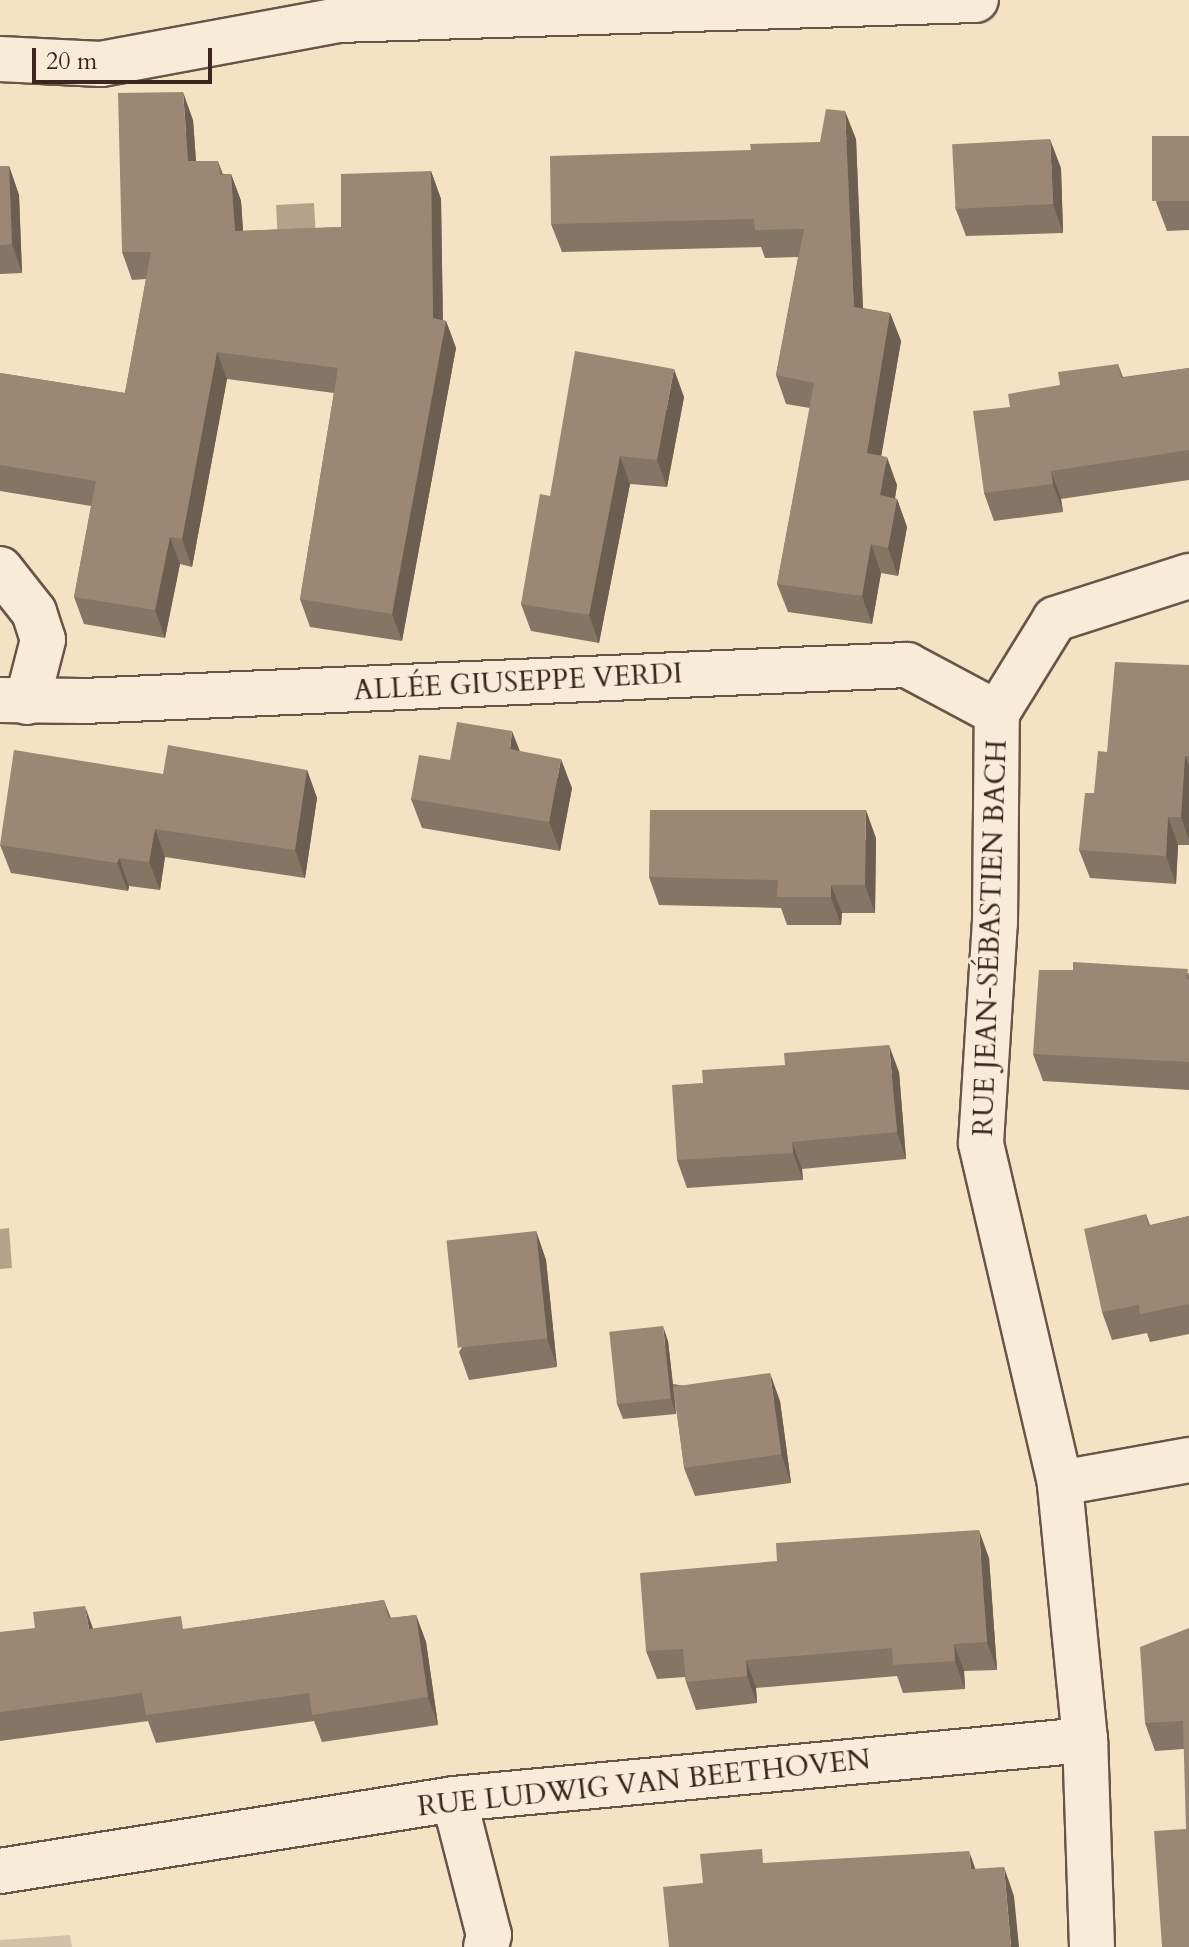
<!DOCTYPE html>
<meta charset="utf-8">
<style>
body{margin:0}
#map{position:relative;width:1189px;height:1947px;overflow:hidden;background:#f4e2c4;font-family:Cardo,serif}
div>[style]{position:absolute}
.green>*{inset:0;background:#d4c2a8}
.water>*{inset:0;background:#b5a28b;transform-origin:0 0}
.roads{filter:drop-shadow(2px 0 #685547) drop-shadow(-2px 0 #685547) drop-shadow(0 2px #685547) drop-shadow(0 -2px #685547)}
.street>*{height:44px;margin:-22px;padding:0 22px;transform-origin:22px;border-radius:22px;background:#f8ecd9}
.wall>*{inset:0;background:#857564}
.shaded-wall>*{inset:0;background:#6c5f51}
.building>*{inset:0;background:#9b8874;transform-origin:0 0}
span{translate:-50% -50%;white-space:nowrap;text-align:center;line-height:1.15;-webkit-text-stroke:6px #f8ecd9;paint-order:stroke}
.street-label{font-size:28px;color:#3a261d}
.scale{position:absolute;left:32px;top:48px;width:180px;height:36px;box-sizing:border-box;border:4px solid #3a261d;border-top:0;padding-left:10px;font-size:24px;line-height:28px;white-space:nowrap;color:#3a261d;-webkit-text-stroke:6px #f8ecd9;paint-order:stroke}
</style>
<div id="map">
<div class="green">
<div style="clip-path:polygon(70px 1935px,72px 1947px,0 1947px,0 1940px)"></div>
</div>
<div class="water">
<div style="left:314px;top:203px;width:72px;height:38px;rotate:87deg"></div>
<div style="clip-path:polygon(9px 1228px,12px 1268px,0 1269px,0 1229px)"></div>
</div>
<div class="roads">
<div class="street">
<div style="left:0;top:59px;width:101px;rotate:2.8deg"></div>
<div style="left:101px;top:64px;width:241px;rotate:-10.5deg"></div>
<div style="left:338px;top:20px;width:638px;rotate:-1.8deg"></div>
<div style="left:0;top:569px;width:55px;rotate:51.7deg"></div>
<div style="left:34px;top:612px;width:29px;rotate:72deg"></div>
<div style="left:43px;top:640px;width:64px;rotate:104.5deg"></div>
<div style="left:0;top:700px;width:83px;rotate:0.7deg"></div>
<div style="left:83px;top:701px;width:825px;rotate:-2.5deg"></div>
<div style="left:907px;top:665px;width:102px;rotate:28.1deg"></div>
<div style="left:1060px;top:1483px;width:131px;rotate:-10.1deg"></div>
<div style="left:454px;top:1799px;width:140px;rotate:75.6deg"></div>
<div style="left:489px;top:1935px;width:12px;rotate:104deg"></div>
<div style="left:0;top:1871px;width:460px;rotate:-9deg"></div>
<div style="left:454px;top:1799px;width:634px;rotate:-5.34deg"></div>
<div style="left:1092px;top:1947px;width:207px;rotate:-91.9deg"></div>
<div style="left:1085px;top:1740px;width:258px;rotate:-95.6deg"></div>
<div style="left:1060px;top:1483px;width:349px;rotate:-103.1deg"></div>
<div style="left:981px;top:1143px;width:220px;rotate:-86.4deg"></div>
<div style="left:995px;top:923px;width:210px;rotate:-89.5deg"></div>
<div style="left:997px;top:713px;width:110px;rotate:-58.3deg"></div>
<div style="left:1055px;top:619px;width:141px;rotate:-17.8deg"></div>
</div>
</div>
<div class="wall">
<div style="clip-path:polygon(193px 120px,196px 161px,218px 161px,223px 174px,231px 174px,241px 201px,243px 231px,341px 227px,431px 171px,441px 199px,443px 320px,446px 321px,456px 348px,402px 641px,310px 627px,300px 599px,334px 393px,227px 379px,192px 567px,180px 564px,165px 638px,84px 624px,74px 597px,91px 506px,0 491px,0 373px,125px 393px,146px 279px,132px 280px,122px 252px)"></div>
<div style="clip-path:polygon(1189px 136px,1189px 230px,1167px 231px,1156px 202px)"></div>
<div style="clip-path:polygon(856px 139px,863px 308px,890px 313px,901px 341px,881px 456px,897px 485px,895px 498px,897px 499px,907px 527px,898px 576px,881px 573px,872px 624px,788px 612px,777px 584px,810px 408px,786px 404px,776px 375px,798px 257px,765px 258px,761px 247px,562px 252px,551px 224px,751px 150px)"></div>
<div style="clip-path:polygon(0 166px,9px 166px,19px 195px,22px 273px,0 274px)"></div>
<div style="clip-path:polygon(1061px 168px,1063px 233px,966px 236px,955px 207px)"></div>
<div style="clip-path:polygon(1118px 364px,1123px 377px,1189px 368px,1189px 480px,1061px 499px,1063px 512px,994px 521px,984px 493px,1010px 407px,1060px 385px)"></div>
<div style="clip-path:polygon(684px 397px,667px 487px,630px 484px,599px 643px,531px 631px,521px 604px,550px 496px)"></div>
<div style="clip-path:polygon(1189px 665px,1189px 845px,1178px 845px,1176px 884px,1090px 878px,1079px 850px,1094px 793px)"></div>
<div style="clip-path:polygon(520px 751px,572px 788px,560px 851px,422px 828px,411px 799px,450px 760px)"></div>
<div style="clip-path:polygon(307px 770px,317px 798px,305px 878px,165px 857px,160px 890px,129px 886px,128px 891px,11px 873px,0 845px,163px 774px)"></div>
<div style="clip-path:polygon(876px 838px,875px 913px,842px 913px,841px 925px,787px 925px,781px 908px,659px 905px,649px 877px)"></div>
<div style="clip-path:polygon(1189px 973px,1189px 1090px,1043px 1081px,1033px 1054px)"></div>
<div style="clip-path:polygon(899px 1072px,906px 1159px,802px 1169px,803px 1180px,687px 1188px,677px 1160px)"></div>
<div style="clip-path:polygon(1146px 1214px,1150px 1225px,1189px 1216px,1189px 1334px,1150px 1342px,1147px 1333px,1112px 1340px,1102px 1312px)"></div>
<div style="clip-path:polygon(536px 1231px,546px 1260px,557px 1367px,469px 1380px,459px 1352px)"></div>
<div style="clip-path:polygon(668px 1341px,673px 1384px,780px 1401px,791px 1483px,695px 1496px,684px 1468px,674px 1389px,676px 1414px,623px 1419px,617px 1404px)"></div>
<div style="clip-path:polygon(989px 1558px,997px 1670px,964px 1671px,965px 1689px,903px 1693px,897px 1676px,756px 1688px,757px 1703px,696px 1710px,686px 1682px,685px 1677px,657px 1679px,646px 1651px)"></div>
<div style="clip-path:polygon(384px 1600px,391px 1618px,416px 1615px,426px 1642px,438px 1725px,322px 1742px,314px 1721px,156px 1743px,148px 1721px,0 1741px,0 1632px,93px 1629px,186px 1629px)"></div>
<div style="clip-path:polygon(1189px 1628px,1184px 1749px,1155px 1751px,1145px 1723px)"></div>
</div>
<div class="shaded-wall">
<div style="clip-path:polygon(183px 92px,193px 120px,198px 189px,188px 161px)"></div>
<div style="clip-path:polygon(845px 111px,856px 139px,864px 335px,854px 307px)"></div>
<div style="clip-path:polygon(1050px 139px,1061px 168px,1063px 233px,1053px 204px)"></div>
<div style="clip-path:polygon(9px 166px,19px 195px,22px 273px,12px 244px)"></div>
<div style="clip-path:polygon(431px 171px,441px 199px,443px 339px,446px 321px,456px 348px,402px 641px,392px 614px,433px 318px)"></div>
<div style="clip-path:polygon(231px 174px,241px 201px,245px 259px,235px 231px)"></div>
<div style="clip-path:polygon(890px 313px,901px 341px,877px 481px,867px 453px)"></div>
<div style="clip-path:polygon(217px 352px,227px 379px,192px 567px,182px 539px)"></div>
<div style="clip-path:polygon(674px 369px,684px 397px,667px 487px,657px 460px)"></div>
<div style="clip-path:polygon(620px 456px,630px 484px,599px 643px,589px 615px)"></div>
<div style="clip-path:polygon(887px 457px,897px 485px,891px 524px,880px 495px)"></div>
<div style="clip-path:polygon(1051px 471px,1061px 499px,1063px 512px,1053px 484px)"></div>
<div style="clip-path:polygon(897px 499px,907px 527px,898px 576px,888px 548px)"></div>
<div style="clip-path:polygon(170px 537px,180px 564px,165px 638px,155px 610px)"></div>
<div style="clip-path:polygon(871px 544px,881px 573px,872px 624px,862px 596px)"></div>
<div style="clip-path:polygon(512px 731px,523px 759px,510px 749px)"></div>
<div style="clip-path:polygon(1185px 756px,1189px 766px,1189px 839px,1181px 817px)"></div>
<div style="clip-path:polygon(561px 759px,572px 788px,560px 851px,549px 822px)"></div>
<div style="clip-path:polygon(307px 770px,317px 798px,305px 878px,295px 850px)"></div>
<div style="clip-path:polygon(866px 810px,876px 838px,875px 913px,865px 885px)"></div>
<div style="clip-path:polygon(1168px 817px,1178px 845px,1176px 884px,1166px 856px)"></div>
<div style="clip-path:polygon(155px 829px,165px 857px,160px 890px,149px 862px)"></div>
<div style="clip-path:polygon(119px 858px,129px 886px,128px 891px,117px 863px)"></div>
<div style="clip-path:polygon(831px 885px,842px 913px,841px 925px,831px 897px)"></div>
<div style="clip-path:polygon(889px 1045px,899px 1072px,906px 1159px,897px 1132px)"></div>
<div style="clip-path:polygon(792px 1142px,802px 1169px,803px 1180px,793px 1153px)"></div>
<div style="clip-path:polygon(536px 1231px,546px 1260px,557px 1367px,547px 1338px)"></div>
<div style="clip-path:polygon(663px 1326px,668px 1341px,676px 1414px,671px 1399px)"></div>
<div style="clip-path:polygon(770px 1373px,780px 1401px,791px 1483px,781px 1454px)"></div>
<div style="clip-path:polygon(979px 1530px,989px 1558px,997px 1670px,987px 1642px)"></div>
<div style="clip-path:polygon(85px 1606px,95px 1634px,89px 1629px)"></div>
<div style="clip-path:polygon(416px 1615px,426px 1642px,438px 1725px,428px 1697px)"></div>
<div style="clip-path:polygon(954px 1644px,964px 1671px,965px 1689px,955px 1661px)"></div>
<div style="clip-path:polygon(746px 1660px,756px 1688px,757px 1703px,747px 1676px)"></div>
<div style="clip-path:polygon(969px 1851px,979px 1879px,971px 1869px)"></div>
<div style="clip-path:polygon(1004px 1867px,1014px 1896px,1019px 1947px,1011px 1947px)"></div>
</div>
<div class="building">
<div style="clip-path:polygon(183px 92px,188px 161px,218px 161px,220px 175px,231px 174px,235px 231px,341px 227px,341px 174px,431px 171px,433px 318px,446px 321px,392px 614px,300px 599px,338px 368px,217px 352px,182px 539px,170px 537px,155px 610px,74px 597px,96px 481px,0 465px,0 373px,125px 393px,151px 252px,122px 252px,118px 93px)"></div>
<div style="clip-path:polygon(826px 109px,845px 111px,854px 307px,890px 313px,867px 453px,887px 457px,880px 495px,897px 499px,888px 548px,871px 544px,862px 596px,777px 584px,814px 383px,776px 375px,804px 229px,755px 230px,754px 219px,551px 224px,550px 156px,751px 150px,750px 144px,820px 142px)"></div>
<div style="left:1189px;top:136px;width:65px;height:37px;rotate:90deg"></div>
<div style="left:1050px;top:139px;width:65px;height:98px;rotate:87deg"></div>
<div style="clip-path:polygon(0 166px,9px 166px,12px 244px,0 245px)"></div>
<div style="clip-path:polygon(575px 351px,674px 369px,657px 460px,620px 456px,589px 615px,521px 604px,540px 494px,550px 496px)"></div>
<div style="clip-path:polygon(1118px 364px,1121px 378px,1189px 368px,1189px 450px,1051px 471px,1053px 484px,984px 493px,973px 411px,1010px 407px,1008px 394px,1060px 385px,1058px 372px)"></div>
<div style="clip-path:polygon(1115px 662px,1189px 665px,1189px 756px,1185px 756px,1181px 817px,1168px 817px,1166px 856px,1079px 850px,1085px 793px,1094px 793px,1098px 751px,1107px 752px)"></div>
<div style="clip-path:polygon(457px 722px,512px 731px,510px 749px,561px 759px,549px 822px,411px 799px,419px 755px,450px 760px)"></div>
<div style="clip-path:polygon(168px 745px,307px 770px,295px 850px,155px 829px,149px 862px,119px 858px,117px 863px,0 845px,14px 750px,163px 774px)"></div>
<div style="clip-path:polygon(650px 810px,866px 810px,865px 885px,831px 885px,831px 897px,777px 897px,778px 880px,649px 877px)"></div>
<div style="clip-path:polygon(1073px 962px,1188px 969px,1187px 979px,1189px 979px,1189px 1062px,1033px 1054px,1039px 970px,1073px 970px)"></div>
<div style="clip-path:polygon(889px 1045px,897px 1132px,792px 1142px,793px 1153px,677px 1160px,672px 1085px,703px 1083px,702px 1070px,785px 1065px,784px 1053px)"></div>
<div style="clip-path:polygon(1146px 1214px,1148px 1226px,1189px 1216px,1189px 1304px,1140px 1314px,1139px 1305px,1102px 1312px,1084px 1229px)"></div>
<div style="left:536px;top:1231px;width:108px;height:90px;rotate:84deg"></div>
<div style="left:663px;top:1326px;width:73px;height:54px;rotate:84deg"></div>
<div style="left:770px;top:1373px;width:82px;height:98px;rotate:82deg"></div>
<div style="clip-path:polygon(979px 1530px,987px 1642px,954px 1644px,955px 1661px,893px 1665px,892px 1648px,746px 1660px,747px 1676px,686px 1682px,683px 1649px,646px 1651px,640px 1573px,777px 1561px,776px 1543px)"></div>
<div style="clip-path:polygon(384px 1600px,388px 1618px,416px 1615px,428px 1697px,312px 1715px,309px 1693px,146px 1715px,142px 1693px,0 1712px,0 1632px,35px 1628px,33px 1612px,85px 1606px,89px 1629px,181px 1616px,183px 1629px)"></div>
<div style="clip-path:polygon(1189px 1628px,1189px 1947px,1162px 1947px,1154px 1831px,1186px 1829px,1183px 1721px,1145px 1723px,1140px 1647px)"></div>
<div style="clip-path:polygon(762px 1849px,763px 1863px,969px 1851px,971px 1869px,1004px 1867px,1011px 1947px,669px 1947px,663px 1887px,703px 1883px,700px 1854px)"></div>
</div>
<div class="street-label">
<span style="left:518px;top:682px;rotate:-3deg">ALLÉE GIUSEPPE VERDI</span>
<span style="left:990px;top:938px;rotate:-88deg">RUE JEAN-SÉBASTIEN BACH</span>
<span style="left:644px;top:1783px;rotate:-6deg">RUE LUDWIG VAN BEETHOVEN</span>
</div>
<div class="scale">20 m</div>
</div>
